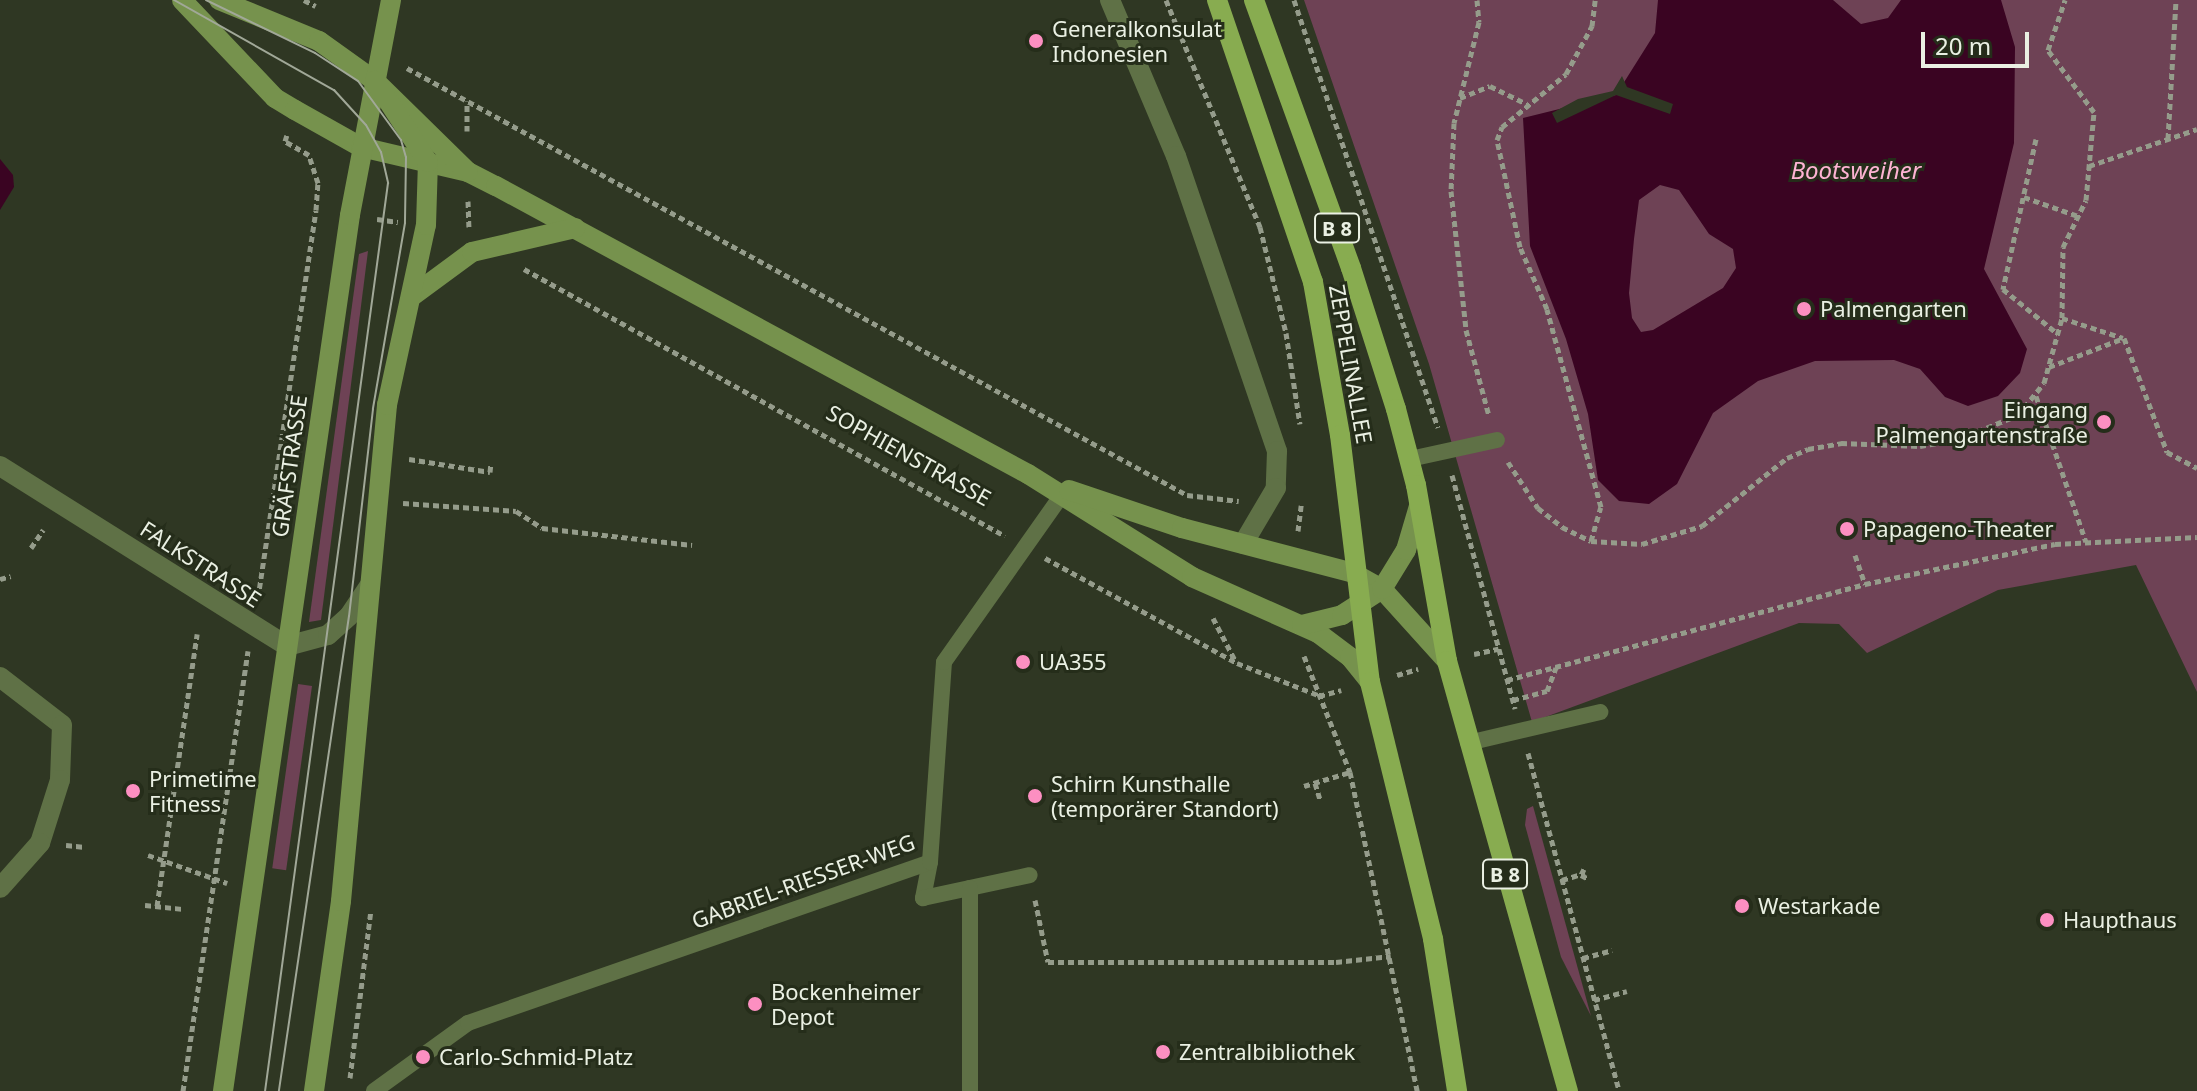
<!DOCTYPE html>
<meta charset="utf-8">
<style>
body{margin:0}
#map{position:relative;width:2197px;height:1091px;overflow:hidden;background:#2f3723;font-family:"Noto Sans",sans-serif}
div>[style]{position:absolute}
.green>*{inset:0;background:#6e4255;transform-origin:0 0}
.water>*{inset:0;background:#3a0422}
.pier>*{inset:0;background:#2f3723}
.path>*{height:5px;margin-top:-2.5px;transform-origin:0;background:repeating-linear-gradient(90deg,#959c8b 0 6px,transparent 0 10px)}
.lane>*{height:16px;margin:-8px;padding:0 8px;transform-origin:8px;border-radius:8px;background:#5f7146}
.street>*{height:20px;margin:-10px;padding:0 10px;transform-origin:10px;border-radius:10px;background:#5f7146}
.secondary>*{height:20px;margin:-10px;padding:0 10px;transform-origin:10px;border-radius:10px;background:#76924d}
.primary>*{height:20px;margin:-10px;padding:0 10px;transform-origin:10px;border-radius:10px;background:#88ac50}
.tram>*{height:2px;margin:-1px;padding:0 1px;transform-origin:1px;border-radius:1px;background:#a1a898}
.dots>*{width:22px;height:22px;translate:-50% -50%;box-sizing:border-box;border:4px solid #252d1a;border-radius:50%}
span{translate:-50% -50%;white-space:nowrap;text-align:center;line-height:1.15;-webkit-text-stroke:6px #252d1a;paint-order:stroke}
.shield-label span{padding:2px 6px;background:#252d1a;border:2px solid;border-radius:6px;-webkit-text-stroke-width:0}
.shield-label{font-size:20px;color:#eaf0e3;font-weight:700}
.poi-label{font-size:22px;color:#eaf0e3}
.left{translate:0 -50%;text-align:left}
.right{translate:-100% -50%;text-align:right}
.street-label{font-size:22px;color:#eaf0e3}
.water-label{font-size:24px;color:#feb3d3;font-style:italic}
.scale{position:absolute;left:1921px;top:32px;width:108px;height:36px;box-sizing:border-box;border:4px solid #eaf0e3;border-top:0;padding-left:10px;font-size:24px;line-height:28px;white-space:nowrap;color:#eaf0e3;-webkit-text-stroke:6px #252d1a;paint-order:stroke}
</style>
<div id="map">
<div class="green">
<div style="clip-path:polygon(1304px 0,2197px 0,2197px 692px,2136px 565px,1998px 590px,1867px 653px,1839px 624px,1799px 623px,1532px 722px,1429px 364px)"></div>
<div style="clip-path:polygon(368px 251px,321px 620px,309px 622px,359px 254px)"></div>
<div style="left:312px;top:686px;width:186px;height:14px;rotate:98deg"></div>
<div style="clip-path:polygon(1533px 806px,1591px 1016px,1561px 957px,1525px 825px,1527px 809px)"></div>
</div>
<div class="water">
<div style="clip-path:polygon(evenodd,1658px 0,1833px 0,1861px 24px,1888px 18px,1901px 0,2001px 0,2015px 47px,2014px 143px,1984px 269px,2027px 349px,2020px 373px,1998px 396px,1968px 406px,1945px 397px,1920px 369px,1894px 360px,1815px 361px,1758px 381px,1713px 413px,1677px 484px,1649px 504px,1619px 501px,1598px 480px,1588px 414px,1566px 339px,1530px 246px,1523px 118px,1616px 95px,1655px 33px,1658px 0,1660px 185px,1679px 190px,1709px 234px,1733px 249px,1736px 268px,1723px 288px,1653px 330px,1641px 332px,1632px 318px,1629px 293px,1634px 239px,1639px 200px,1660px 185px)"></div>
<div style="clip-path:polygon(0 159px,13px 175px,14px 187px,0 210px)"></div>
</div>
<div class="pier">
<div style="clip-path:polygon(1622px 76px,1627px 87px,1673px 104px,1670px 114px,1616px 95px,1557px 123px,1552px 113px,1578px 99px,1613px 91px)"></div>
</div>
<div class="path">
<div style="left:304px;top:0;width:13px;rotate:27deg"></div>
<div style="left:1166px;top:0;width:246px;rotate:67.5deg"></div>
<div style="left:1260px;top:227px;width:109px;rotate:76.2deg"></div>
<div style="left:1286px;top:333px;width:92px;rotate:81.3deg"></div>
<div style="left:1294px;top:0;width:451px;rotate:71.4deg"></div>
<div style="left:1477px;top:0;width:22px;rotate:85deg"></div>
<div style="left:1479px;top:22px;width:104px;rotate:103.9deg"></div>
<div style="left:1454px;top:123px;width:68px;rotate:92.5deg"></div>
<div style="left:1451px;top:191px;width:140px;rotate:83.8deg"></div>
<div style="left:1466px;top:330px;width:89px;rotate:75deg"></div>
<div style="left:407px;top:68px;width:889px;rotate:28.7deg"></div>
<div style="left:1187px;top:495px;width:52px;rotate:6.6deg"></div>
<div style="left:1460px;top:98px;width:32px;rotate:-22deg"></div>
<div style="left:1490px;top:86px;width:41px;rotate:25.9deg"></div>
<div style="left:467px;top:131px;width:30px;rotate:-90deg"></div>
<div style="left:2036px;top:139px;width:154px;rotate:102.4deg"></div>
<div style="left:2003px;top:289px;width:71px;rotate:39.3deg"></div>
<div style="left:2168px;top:139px;width:139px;rotate:-86.7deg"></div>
<div style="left:2089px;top:166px;width:114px;rotate:-18.9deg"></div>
<div style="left:2024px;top:197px;width:57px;rotate:19.4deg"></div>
<div style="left:468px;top:201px;width:26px;rotate:88deg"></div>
<div style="left:377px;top:219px;width:21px;rotate:8deg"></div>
<div style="left:524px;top:269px;width:550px;rotate:29.03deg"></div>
<div style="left:2062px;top:318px;width:64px;rotate:18.2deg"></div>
<div style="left:2049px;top:367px;width:80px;rotate:-21.1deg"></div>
<div style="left:2124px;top:338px;width:122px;rotate:69.3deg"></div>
<div style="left:2167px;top:452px;width:34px;rotate:28deg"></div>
<div style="left:2036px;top:396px;width:154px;rotate:71.1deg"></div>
<div style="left:409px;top:459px;width:82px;rotate:9.1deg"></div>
<div style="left:490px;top:472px;width:9px;rotate:-84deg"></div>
<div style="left:1508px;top:462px;width:55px;rotate:56.9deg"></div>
<div style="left:1538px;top:508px;width:31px;rotate:38deg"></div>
<div style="left:1562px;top:527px;width:32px;rotate:26deg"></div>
<div style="left:1591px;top:541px;width:51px;rotate:3.4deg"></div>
<div style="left:1642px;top:544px;width:63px;rotate:-16.7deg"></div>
<div style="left:1702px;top:526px;width:109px;rotate:-38.7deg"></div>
<div style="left:1787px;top:458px;width:23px;rotate:-23deg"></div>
<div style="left:1808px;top:449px;width:34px;rotate:-10deg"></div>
<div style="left:1841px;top:443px;width:79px;rotate:2.2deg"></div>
<div style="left:1920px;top:446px;width:40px;rotate:-10deg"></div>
<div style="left:1959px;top:439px;width:64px;rotate:-22.1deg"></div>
<div style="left:2018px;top:415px;width:41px;rotate:-50.9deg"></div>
<div style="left:2044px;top:383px;width:67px;rotate:-74.5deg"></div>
<div style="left:2062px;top:318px;width:71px;rotate:-89.2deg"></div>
<div style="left:2063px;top:247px;width:52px;rotate:-63.9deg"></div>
<div style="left:2086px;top:200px;width:88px;rotate:-84.8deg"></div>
<div style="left:2094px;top:112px;width:77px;rotate:-126.6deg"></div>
<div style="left:2048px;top:50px;width:53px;rotate:-71.2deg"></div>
<div style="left:1452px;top:475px;width:242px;rotate:74.9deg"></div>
<div style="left:403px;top:503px;width:113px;rotate:4deg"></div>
<div style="left:516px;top:511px;width:31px;rotate:33deg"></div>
<div style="left:542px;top:528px;width:151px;rotate:6.5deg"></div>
<div style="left:1298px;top:531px;width:26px;rotate:-83deg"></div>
<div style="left:1591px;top:541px;width:35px;rotate:-74deg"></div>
<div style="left:1601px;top:507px;width:205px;rotate:-105.3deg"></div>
<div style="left:1547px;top:309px;width:68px;rotate:-113.5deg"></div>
<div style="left:1520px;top:247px;width:109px;rotate:-102.1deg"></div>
<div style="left:1497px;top:140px;width:14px;rotate:-69deg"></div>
<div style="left:1502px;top:127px;width:83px;rotate:-39.6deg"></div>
<div style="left:1566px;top:74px;width:55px;rotate:-61.6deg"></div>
<div style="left:1592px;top:26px;width:26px;rotate:-83deg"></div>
<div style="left:31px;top:548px;width:22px;rotate:-56deg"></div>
<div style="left:1855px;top:555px;width:31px;rotate:71deg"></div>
<div style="left:1045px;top:558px;width:219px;rotate:28.7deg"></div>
<div style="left:1237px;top:663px;width:87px;rotate:21.6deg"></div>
<div style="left:0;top:579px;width:11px;rotate:-15deg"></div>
<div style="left:258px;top:598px;width:392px;rotate:-81.5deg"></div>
<div style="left:316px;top:210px;width:27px;rotate:-86deg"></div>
<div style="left:318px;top:183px;width:29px;rotate:-108deg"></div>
<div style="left:309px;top:155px;width:28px;rotate:-150deg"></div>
<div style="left:285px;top:141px;width:6px;rotate:-72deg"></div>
<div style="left:1213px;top:618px;width:50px;rotate:62.4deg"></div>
<div style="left:1474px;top:654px;width:25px;rotate:-12deg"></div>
<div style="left:1304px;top:656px;width:125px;rotate:68.4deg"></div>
<div style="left:1350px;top:772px;width:326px;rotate:78.1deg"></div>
<div style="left:1397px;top:675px;width:22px;rotate:-16deg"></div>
<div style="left:1507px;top:680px;width:371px;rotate:-15deg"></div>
<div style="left:1865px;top:584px;width:194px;rotate:-11.9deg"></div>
<div style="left:2055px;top:544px;width:142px;rotate:-2.8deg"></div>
<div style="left:1319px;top:696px;width:23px;rotate:-15deg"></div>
<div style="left:1513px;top:700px;width:35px;rotate:-15deg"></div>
<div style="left:1547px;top:691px;width:25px;rotate:-69deg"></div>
<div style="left:1528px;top:753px;width:350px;rotate:74.9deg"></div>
<div style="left:1315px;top:783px;width:17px;rotate:73deg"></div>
<div style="left:1304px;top:786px;width:48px;rotate:-16.9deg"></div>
<div style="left:66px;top:845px;width:19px;rotate:6deg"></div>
<div style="left:148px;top:855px;width:84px;rotate:19.5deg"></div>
<div style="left:1584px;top:869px;width:7px;rotate:117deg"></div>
<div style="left:1581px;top:875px;width:7px;rotate:27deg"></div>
<div style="left:1562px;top:880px;width:24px;rotate:-17deg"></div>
<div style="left:1035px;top:900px;width:63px;rotate:78.2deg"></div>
<div style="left:1048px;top:962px;width:288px"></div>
<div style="left:1336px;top:962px;width:55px;rotate:-6.2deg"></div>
<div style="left:145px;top:905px;width:37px;rotate:6deg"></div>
<div style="left:157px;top:906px;width:275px;rotate:-81.6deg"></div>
<div style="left:1583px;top:958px;width:30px;rotate:-15deg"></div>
<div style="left:1594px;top:1000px;width:34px;rotate:-15deg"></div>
<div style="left:350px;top:1078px;width:169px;rotate:-82.9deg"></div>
<div style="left:183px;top:1091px;width:445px;rotate:-81.6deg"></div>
</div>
<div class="lane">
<div style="left:1410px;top:459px;width:89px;rotate:-12.3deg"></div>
<div style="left:1468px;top:743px;width:136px;rotate:-13.2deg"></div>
<div style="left:930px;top:862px;width:37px;rotate:101deg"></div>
<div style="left:923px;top:898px;width:109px;rotate:-12.1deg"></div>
<div style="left:374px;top:1091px;width:116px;rotate:-35.9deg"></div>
<div style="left:468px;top:1023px;width:489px;rotate:-19.2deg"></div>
<div style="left:930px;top:862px;width:200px;rotate:-86deg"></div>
<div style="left:944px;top:662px;width:203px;rotate:-54.8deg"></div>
<div style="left:970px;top:1091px;width:203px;rotate:-90deg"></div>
</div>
<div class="street">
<div style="left:1110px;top:0;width:169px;rotate:67.1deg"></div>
<div style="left:1176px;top:156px;width:312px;rotate:71.1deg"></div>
<div style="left:1277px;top:451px;width:37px;rotate:92deg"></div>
<div style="left:1276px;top:488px;width:65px;rotate:120.5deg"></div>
<div style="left:0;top:466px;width:339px;rotate:32.1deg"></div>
<div style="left:287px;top:646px;width:42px;rotate:-15deg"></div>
<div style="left:328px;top:635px;width:28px;rotate:-42deg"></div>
<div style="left:349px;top:616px;width:36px;rotate:-56deg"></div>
<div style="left:0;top:677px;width:78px;rotate:37.7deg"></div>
<div style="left:62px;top:725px;width:55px;rotate:92.1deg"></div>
<div style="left:60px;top:780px;width:66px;rotate:107.6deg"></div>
<div style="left:40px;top:843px;width:60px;rotate:131.6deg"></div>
</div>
<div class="secondary">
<div style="left:182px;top:0;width:135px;rotate:46.5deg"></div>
<div style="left:275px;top:98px;width:23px;rotate:31deg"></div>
<div style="left:295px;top:110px;width:76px;rotate:29.3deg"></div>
<div style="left:361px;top:147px;width:110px;rotate:13.2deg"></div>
<div style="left:468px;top:172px;width:31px;rotate:27deg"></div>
<div style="left:496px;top:186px;width:605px;rotate:28.43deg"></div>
<div style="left:1028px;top:474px;width:194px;rotate:32.1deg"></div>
<div style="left:1192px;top:577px;width:138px;rotate:24deg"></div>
<div style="left:1318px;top:633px;width:40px;rotate:37deg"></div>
<div style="left:1350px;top:657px;width:32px;rotate:51deg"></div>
<div style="left:219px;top:0;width:108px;rotate:22.3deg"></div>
<div style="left:319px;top:41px;width:69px;rotate:35.5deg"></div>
<div style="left:375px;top:81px;width:130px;rotate:44.4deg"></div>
<div style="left:411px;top:297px;width:76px;rotate:-36.4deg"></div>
<div style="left:472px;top:252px;width:106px;rotate:-13.1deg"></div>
<div style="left:1069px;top:490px;width:119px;rotate:18.6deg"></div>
<div style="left:1182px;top:528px;width:177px;rotate:14.7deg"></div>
<div style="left:1353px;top:573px;width:33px;rotate:29deg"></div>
<div style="left:1382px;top:589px;width:97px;rotate:47.9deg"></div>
<div style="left:1302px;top:625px;width:41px;rotate:-14deg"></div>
<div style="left:1342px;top:615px;width:48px;rotate:-33deg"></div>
<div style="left:1382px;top:589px;width:46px;rotate:-58.4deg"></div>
<div style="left:1406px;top:550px;width:46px;rotate:-73.5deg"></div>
<div style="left:223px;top:1091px;width:885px;rotate:-81.75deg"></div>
<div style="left:350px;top:215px;width:219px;rotate:-79.2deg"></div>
<div style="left:314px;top:1091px;width:192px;rotate:-81.9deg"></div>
<div style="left:341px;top:901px;width:498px;rotate:-84.7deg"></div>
<div style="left:387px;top:405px;width:184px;rotate:-77.8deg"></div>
<div style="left:426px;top:225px;width:63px;rotate:-88.2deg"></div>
<div style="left:428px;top:162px;width:97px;rotate:-123.2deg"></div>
</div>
<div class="primary">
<div style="left:1217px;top:0;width:298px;rotate:71.2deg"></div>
<div style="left:1313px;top:282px;width:155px;rotate:80deg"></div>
<div style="left:1340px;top:435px;width:249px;rotate:83.1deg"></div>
<div style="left:1370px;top:682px;width:265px;rotate:76.2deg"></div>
<div style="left:1433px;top:939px;width:154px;rotate:81deg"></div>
<div style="left:1254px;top:0;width:285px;rotate:70.1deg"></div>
<div style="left:1351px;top:268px;width:148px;rotate:72.3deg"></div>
<div style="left:1396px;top:409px;width:79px;rotate:75.3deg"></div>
<div style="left:1416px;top:485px;width:179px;rotate:80deg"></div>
<div style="left:1447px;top:661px;width:447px;rotate:74.3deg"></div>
</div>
<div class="tram">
<div style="left:174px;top:0;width:184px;rotate:29.4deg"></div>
<div style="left:334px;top:90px;width:47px;rotate:47.6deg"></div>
<div style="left:366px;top:125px;width:31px;rotate:61deg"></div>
<div style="left:381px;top:152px;width:32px;rotate:77deg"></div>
<div style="left:388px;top:183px;width:916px;rotate:97.71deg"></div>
<div style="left:206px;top:0;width:121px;rotate:25.9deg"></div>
<div style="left:315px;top:53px;width:51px;rotate:33.1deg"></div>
<div style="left:358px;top:81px;width:73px;rotate:53.9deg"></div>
<div style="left:401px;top:140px;width:18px;rotate:74deg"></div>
<div style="left:406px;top:157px;width:66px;rotate:90.9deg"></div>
<div style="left:405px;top:223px;width:189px;rotate:99.8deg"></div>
<div style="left:373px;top:409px;width:208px;rotate:96.6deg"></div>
<div style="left:349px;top:616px;width:480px;rotate:98.4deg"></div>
</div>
<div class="dots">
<div style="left:1036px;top:41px;background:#fc8fc1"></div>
<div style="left:1804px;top:309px;background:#fc8fc1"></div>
<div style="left:2104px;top:422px;background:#fc8fc1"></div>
<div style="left:1847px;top:529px;background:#fc8fc1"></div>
<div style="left:1023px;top:662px;background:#fc8fc1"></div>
<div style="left:133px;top:791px;background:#fc8fc1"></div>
<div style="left:1035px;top:796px;background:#fc8fc1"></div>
<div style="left:1742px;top:906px;background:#fc8fc1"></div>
<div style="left:2047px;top:920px;background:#fc8fc1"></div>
<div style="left:755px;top:1004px;background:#fc8fc1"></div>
<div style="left:1163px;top:1052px;background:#fc8fc1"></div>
<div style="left:423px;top:1057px;background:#fc8fc1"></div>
</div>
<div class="shield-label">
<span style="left:1337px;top:228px">B 8</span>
<span style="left:1505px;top:874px">B 8</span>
</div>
<div class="poi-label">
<span class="left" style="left:1052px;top:41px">Generalkonsulat<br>Indonesien</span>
<span class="left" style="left:1820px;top:309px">Palmengarten</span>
<span class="right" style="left:2088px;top:422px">Eingang<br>Palmengartenstraße</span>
<span class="left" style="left:1863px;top:529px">Papageno-Theater</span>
<span class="left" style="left:1039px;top:662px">UA355</span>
<span class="left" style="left:149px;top:791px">Primetime<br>Fitness</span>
<span class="left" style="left:1051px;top:796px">Schirn Kunsthalle<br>(temporärer Standort)</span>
<span class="left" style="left:1758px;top:906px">Westarkade</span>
<span class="left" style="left:2063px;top:920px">Haupthaus</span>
<span class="left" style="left:771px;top:1004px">Bockenheimer<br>Depot</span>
<span class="left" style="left:1179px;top:1052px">Zentralbibliothek</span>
<span class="left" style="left:439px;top:1057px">Carlo-Schmid-Platz</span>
</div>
<div class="street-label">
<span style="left:1351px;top:364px;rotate:80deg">ZEPPELINALLEE</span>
<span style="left:909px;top:455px;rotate:29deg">SOPHIENSTRASSE</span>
<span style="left:289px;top:466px;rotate:-82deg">GRÄFSTRASSE</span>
<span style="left:201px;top:564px;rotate:33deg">FALKSTRASSE</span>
<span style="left:803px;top:881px;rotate:-20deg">GABRIEL-RIESSER-WEG</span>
</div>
<div class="water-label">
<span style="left:1856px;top:170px">Bootsweiher</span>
</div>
<div class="scale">20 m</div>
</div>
